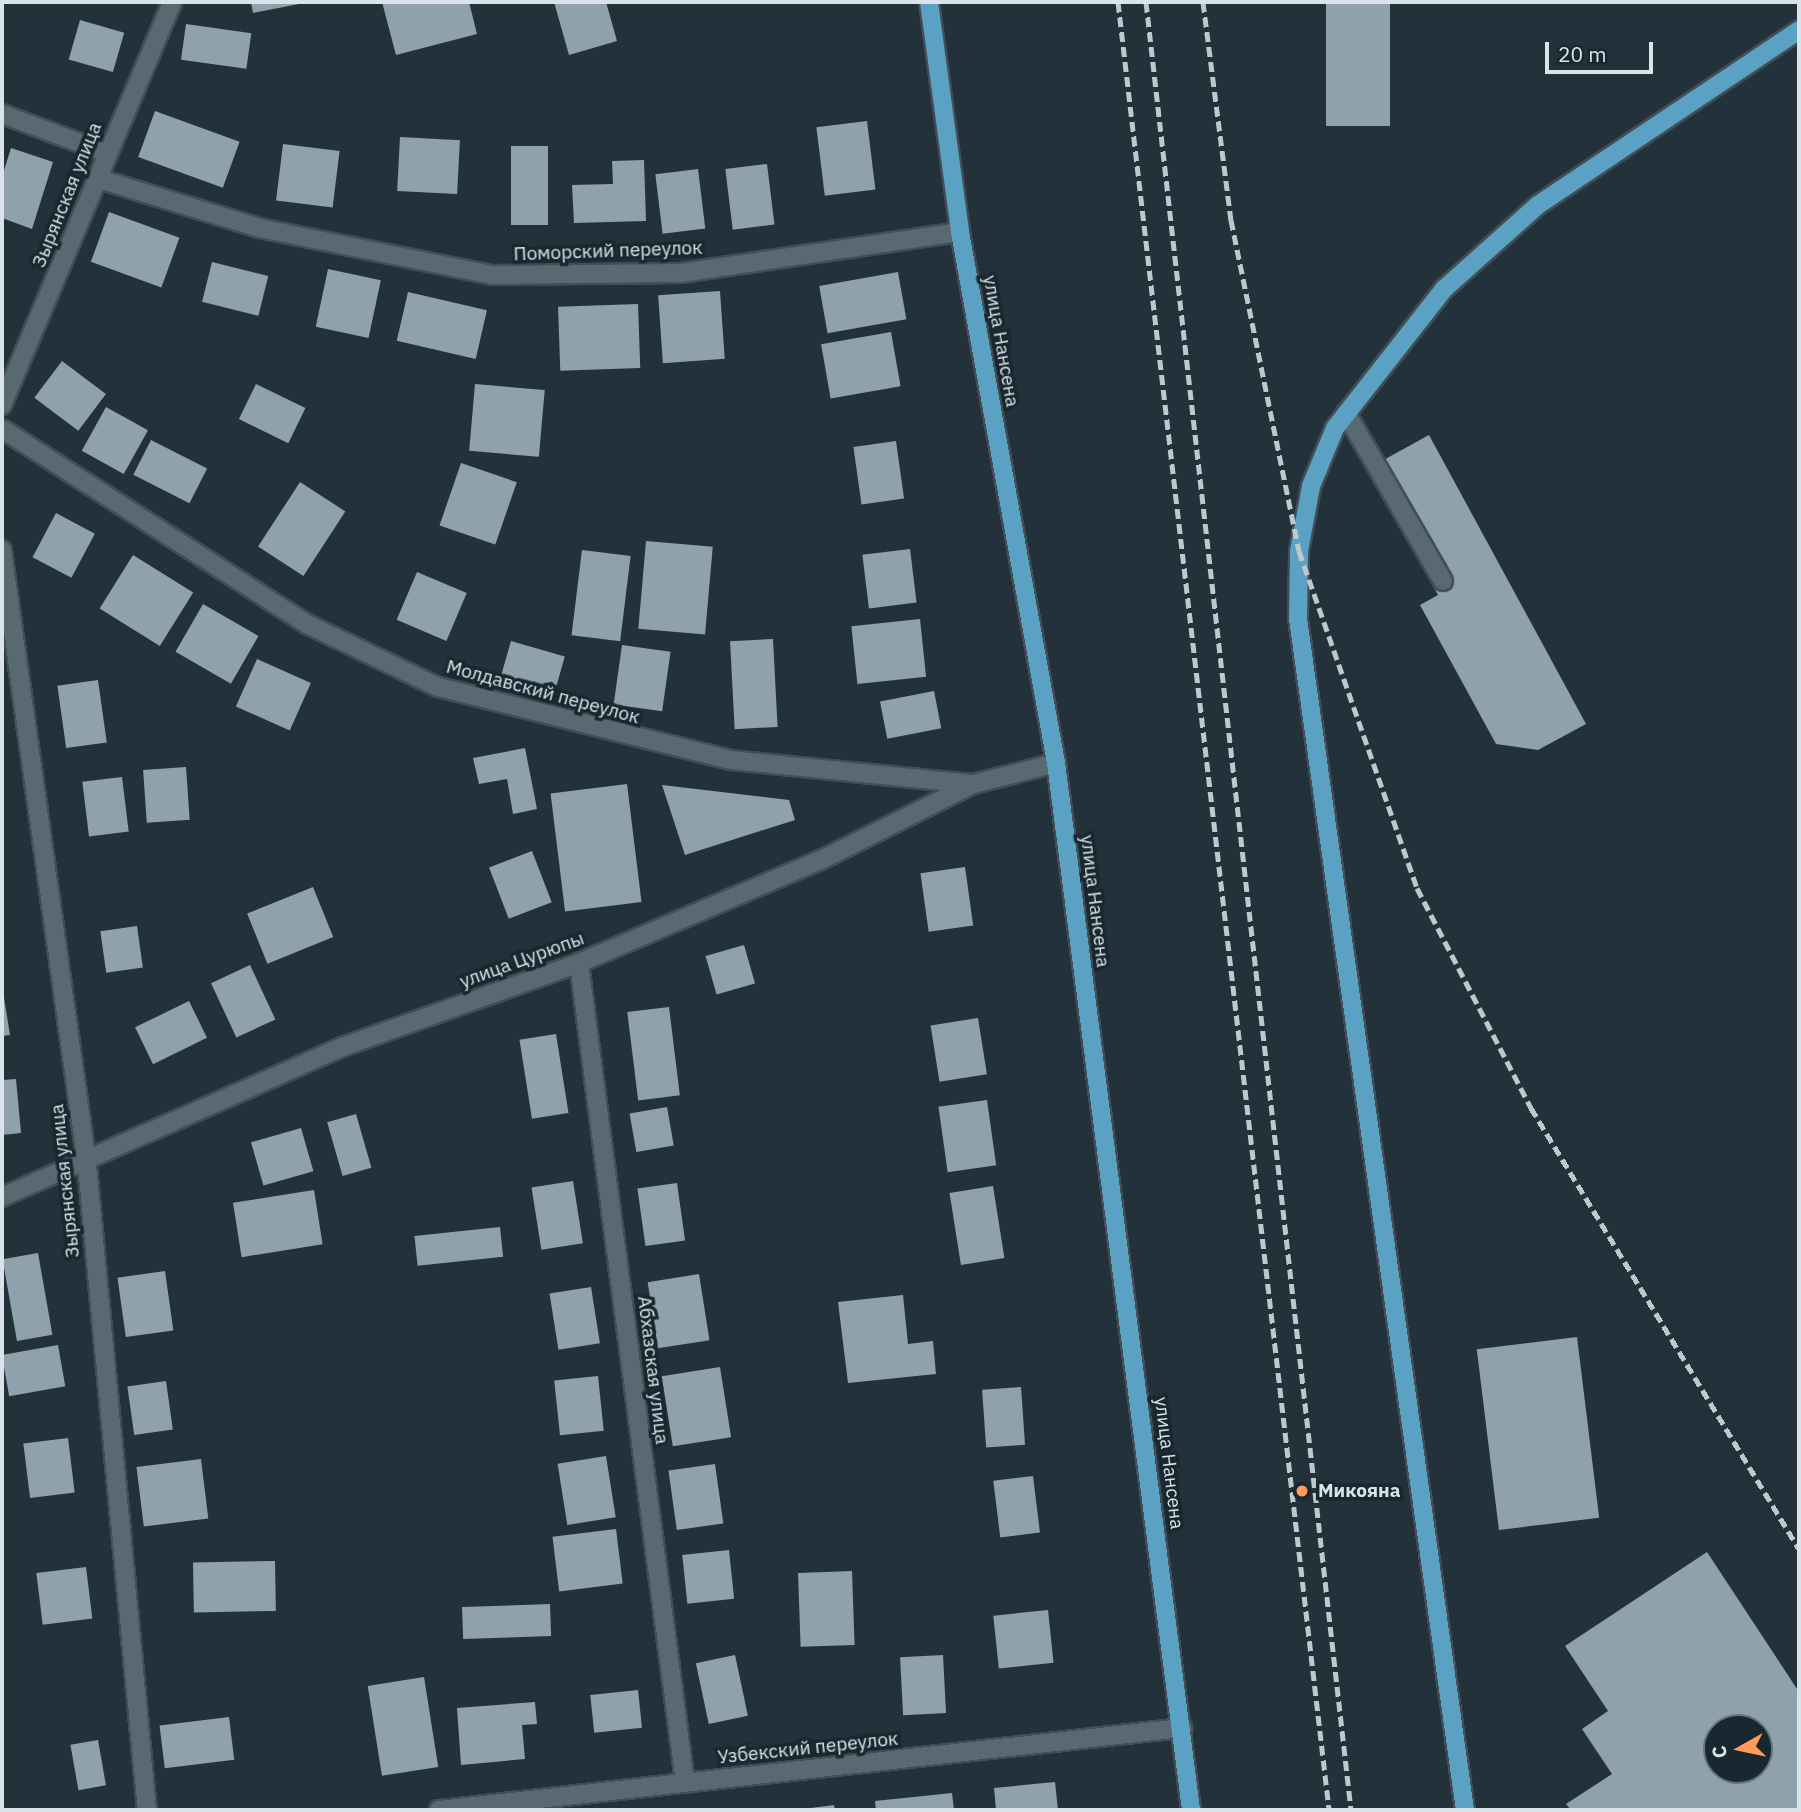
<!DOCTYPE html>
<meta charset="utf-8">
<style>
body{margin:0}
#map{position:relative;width:1801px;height:1812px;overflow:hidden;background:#23323a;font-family:"IBM Plex Sans",sans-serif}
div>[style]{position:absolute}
.building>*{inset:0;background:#8fa1ab;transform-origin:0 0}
.roads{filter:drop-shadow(2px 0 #414e55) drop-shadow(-2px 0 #414e55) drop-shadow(0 2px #414e55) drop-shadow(0 -2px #414e55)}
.lane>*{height:18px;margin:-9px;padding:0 9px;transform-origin:9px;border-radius:9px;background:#586972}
.street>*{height:18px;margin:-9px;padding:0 9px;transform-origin:9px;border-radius:9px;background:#586972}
.primary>*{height:18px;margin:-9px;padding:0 9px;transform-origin:9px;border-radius:9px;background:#5ba1c3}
.rail>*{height:5px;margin-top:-2.5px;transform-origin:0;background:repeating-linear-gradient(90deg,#bec9ce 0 10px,transparent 0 15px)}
.dots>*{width:19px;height:19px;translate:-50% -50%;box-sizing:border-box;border:4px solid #192830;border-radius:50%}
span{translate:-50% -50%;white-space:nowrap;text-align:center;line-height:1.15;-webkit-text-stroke:7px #192830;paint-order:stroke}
.street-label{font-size:19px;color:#d9e3e8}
.poi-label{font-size:19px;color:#d9e3e8;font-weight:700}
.left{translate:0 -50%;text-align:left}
.frame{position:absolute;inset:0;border:4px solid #d9e3e8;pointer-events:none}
.north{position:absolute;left:1703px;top:1714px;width:70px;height:70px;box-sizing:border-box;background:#192830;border:2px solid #66737a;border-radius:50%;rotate:261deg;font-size:19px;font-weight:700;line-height:28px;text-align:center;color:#d9e3e8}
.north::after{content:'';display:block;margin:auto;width:24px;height:32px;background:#ff9b5b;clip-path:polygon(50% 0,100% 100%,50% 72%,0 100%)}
.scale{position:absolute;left:1545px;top:42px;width:108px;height:32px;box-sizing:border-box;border:4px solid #d9e3e8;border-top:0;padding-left:9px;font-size:21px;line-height:24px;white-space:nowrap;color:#d9e3e8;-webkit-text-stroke:5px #192830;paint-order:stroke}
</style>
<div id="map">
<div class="building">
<div style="clip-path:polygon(251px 2px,304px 2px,304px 3px,253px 13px)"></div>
<div style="clip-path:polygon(382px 2px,469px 2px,477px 34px,396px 55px)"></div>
<div style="clip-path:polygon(554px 2px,606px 2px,617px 41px,569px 55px)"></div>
<div style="left:1326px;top:2px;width:64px;height:124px"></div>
<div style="left:80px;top:20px;width:46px;height:41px;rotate:16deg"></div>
<div style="left:186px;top:24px;width:66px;height:36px;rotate:8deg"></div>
<div style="left:155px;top:111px;width:90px;height:49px;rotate:20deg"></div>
<div style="left:867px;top:121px;width:69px;height:51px;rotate:83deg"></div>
<div style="left:400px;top:137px;width:60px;height:54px;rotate:3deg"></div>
<div style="left:283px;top:144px;width:57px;height:57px;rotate:7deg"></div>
<div style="left:511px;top:146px;width:37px;height:79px"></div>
<div style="clip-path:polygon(11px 148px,53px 162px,32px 229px,2px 218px,2px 177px)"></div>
<div style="clip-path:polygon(644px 160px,646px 221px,574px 223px,572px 185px,613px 184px,612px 161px)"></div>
<div style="left:767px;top:164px;width:61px;height:42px;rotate:83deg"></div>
<div style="left:698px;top:169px;width:60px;height:43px;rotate:83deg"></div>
<div style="left:109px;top:212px;width:75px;height:53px;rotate:20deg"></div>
<div style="left:212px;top:262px;width:58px;height:41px;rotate:14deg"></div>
<div style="left:328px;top:269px;width:54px;height:59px;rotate:12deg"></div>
<div style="left:898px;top:272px;width:48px;height:80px;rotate:80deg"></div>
<div style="left:720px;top:291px;width:68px;height:62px;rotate:86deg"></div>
<div style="left:408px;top:292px;width:81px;height:50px;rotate:13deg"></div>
<div style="left:638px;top:304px;width:64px;height:80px;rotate:88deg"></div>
<div style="left:891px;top:332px;width:55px;height:71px;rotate:80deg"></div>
<div style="left:62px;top:361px;width:55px;height:46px;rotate:37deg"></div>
<div style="left:256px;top:384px;width:55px;height:39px;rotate:26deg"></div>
<div style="left:475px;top:384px;width:70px;height:67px;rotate:5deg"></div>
<div style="left:106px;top:407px;width:48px;height:50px;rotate:29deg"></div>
<div style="clip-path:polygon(1429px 435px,1586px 724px,1538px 750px,1496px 744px,1420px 605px,1438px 595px,1369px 468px)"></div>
<div style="left:151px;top:440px;width:63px;height:39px;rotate:27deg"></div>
<div style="left:896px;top:441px;width:58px;height:43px;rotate:82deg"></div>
<div style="left:461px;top:463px;width:59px;height:66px;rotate:19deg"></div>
<div style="left:300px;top:482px;width:54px;height:77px;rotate:33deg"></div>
<div style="left:56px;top:513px;width:44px;height:50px;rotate:28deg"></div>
<div style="left:646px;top:541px;width:67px;height:88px;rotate:5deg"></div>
<div style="left:910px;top:549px;width:54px;height:48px;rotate:83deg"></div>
<div style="left:582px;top:550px;width:49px;height:86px;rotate:7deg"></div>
<div style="left:133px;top:555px;width:71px;height:63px;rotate:32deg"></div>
<div style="left:417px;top:572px;width:54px;height:52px;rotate:23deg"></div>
<div style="left:203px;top:604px;width:64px;height:55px;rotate:30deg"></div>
<div style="left:920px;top:619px;width:58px;height:69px;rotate:84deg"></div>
<div style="left:773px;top:639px;width:88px;height:43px;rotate:87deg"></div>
<div style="left:511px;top:641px;width:56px;height:44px;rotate:16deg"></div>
<div style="left:622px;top:645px;width:49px;height:60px;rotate:8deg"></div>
<div style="left:257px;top:659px;width:59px;height:52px;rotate:24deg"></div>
<div style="left:98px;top:680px;width:63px;height:41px;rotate:82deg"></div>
<div style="left:934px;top:691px;width:38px;height:55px;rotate:79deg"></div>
<div style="clip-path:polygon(525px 748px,537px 809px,513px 814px,507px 779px,479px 784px,473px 758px)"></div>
<div style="left:186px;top:767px;width:53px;height:43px;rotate:86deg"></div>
<div style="left:122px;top:777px;width:55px;height:40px;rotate:83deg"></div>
<div style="left:627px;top:784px;width:119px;height:77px;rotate:83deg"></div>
<div style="clip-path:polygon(662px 785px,789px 800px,795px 820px,685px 855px)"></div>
<div style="left:532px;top:851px;width:55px;height:46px;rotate:69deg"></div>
<div style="left:965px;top:867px;width:59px;height:45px;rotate:82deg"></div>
<div style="left:313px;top:887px;width:54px;height:71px;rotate:68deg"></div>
<div style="left:137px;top:926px;width:42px;height:37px;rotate:82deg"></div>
<div style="left:744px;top:945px;width:40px;height:40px;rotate:74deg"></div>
<div style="left:250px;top:965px;width:60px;height:43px;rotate:65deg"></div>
<div style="clip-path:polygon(2px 985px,10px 1035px,2px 1036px)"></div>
<div style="left:189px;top:1001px;width:41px;height:60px;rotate:64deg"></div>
<div style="left:669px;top:1007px;width:89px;height:42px;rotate:83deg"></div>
<div style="left:978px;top:1018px;width:57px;height:48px;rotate:81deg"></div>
<div style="left:556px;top:1034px;width:80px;height:37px;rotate:81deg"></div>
<div style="clip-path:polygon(16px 1079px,21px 1133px,2px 1135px,2px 1080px)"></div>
<div style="left:987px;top:1100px;width:66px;height:49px;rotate:82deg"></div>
<div style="left:667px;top:1107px;width:39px;height:38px;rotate:80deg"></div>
<div style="left:356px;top:1114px;width:56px;height:30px;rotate:74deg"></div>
<div style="left:301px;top:1128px;width:45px;height:52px;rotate:74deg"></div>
<div style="left:573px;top:1181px;width:63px;height:42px;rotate:81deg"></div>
<div style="left:677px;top:1183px;width:58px;height:40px;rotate:82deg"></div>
<div style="left:993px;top:1186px;width:73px;height:44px;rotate:81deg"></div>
<div style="left:314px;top:1190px;width:55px;height:82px;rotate:81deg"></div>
<div style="left:500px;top:1227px;width:30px;height:86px;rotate:84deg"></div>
<div style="left:38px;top:1253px;width:83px;height:36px;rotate:80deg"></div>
<div style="left:165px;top:1271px;width:60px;height:48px;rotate:82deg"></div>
<div style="left:699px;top:1274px;width:67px;height:52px;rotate:81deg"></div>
<div style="left:591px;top:1287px;width:57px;height:42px;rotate:81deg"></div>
<div style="clip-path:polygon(903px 1295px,908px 1344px,933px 1341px,936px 1374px,848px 1383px,838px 1302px)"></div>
<div style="left:1577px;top:1337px;width:182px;height:101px;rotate:83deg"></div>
<div style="left:58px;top:1345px;width:42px;height:57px;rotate:80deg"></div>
<div style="left:720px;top:1367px;width:71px;height:59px;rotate:81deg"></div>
<div style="left:598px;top:1376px;width:55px;height:44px;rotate:84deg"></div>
<div style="left:166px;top:1381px;width:49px;height:39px;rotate:82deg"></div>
<div style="left:1021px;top:1387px;width:58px;height:39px;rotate:86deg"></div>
<div style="left:68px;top:1438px;width:55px;height:45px;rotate:83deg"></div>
<div style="left:606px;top:1456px;width:62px;height:49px;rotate:81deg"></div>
<div style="left:201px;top:1459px;width:60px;height:65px;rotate:83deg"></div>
<div style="left:715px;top:1464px;width:60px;height:47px;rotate:82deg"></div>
<div style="left:1033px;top:1476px;width:57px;height:40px;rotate:83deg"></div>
<div style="left:616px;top:1529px;width:55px;height:64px;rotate:83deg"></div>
<div style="left:729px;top:1550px;width:49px;height:47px;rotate:84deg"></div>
<div style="clip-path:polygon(evenodd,1707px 1552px,1799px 1692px,1799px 1810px,1571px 1810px,1566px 1804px,1612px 1774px,1582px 1729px,1608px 1711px,1565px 1646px,1707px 1552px,1717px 1728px,1759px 1728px,1759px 1770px,1717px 1770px,1717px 1728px)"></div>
<div style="left:275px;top:1561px;width:50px;height:82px;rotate:89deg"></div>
<div style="left:86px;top:1567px;width:52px;height:50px;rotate:83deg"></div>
<div style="left:852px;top:1571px;width:74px;height:54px;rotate:88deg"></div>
<div style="left:550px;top:1604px;width:32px;height:88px;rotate:88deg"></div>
<div style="left:1048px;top:1610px;width:53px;height:55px;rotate:84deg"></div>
<div style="left:735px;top:1655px;width:62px;height:40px;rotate:78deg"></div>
<div style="left:943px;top:1655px;width:58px;height:43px;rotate:87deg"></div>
<div style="left:424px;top:1677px;width:91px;height:57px;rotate:81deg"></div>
<div style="left:638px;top:1690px;width:38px;height:48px;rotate:84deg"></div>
<div style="clip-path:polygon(535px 1702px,537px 1724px,522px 1725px,525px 1759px,461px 1765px,457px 1708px)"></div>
<div style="left:229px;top:1717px;width:43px;height:70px;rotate:83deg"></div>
<div style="left:98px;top:1740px;width:46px;height:28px;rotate:80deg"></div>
<div style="clip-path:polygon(1055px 1782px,1058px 1810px,996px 1810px,994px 1788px)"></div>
<div style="clip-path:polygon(952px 1793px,954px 1810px,876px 1810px,875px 1801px)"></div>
<div style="clip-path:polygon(834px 1805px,835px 1810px,803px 1810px,803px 1809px)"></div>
</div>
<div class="roads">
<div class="lane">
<div style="left:1346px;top:413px;width:194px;rotate:60deg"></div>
</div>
<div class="street">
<div style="left:2px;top:114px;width:112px;rotate:20.4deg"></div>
<div style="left:99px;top:179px;width:167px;rotate:17deg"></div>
<div style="left:259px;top:228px;width:238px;rotate:11.4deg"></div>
<div style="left:492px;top:275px;width:189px;rotate:-0.6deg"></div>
<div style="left:681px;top:273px;width:282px;rotate:-8.4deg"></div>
<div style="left:2px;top:405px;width:437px;rotate:-67.1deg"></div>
<div style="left:2px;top:429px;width:364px;rotate:32.6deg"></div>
<div style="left:309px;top:625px;width:143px;rotate:25.7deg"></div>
<div style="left:438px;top:687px;width:302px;rotate:14deg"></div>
<div style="left:731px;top:760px;width:243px;rotate:5.7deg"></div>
<div style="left:2px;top:550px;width:621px;rotate:82.13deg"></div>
<div style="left:87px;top:1165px;width:648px;rotate:84.69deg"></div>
<div style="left:579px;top:963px;width:827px;rotate:82.63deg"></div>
<div style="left:2px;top:1197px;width:372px;rotate:-23.8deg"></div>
<div style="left:342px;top:1047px;width:251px;rotate:-19.5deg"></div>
<div style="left:579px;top:963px;width:263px;rotate:-23.1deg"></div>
<div style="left:821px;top:860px;width:170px;rotate:-26.6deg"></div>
<div style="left:973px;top:784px;width:86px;rotate:-14.2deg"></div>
<div style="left:439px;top:1810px;width:748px;rotate:-6.3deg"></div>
</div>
<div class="primary">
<div style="left:929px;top:2px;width:232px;rotate:82.3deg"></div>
<div style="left:960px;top:232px;width:540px;rotate:79.75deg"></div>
<div style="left:1056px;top:763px;width:1056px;rotate:82.65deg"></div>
<div style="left:1465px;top:1810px;width:1204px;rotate:-97.98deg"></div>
<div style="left:1298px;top:618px;width:67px;rotate:-89.1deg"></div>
<div style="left:1299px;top:551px;width:66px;rotate:-79.5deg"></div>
<div style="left:1311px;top:486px;width:63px;rotate:-67.5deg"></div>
<div style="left:1335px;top:428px;width:177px;rotate:-51.9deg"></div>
<div style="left:1444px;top:289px;width:126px;rotate:-41.8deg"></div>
<div style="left:1538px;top:205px;width:314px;rotate:-33.8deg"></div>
</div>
</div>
<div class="rail">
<div style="left:1118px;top:2px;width:1820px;rotate:83.34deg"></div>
<div style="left:1146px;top:2px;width:1820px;rotate:83.53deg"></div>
<div style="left:1203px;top:2px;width:220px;rotate:82.7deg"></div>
<div style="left:1231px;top:220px;width:338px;rotate:78.4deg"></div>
<div style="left:1299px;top:551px;width:357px;rotate:70.7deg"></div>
<div style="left:1417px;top:888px;width:248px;rotate:62.6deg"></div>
<div style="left:1531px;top:1108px;width:516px;rotate:58.71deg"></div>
</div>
<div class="dots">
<div style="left:1302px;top:1491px;background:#ff9b5b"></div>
</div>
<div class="street-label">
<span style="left:67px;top:195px;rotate:-68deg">Зырянская улица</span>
<span style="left:608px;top:251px;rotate:-2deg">Поморский переулок</span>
<span style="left:1001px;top:341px;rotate:80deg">улица Нансена</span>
<span style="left:543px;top:692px;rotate:15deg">Молдавский переулок</span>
<span style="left:1095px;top:901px;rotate:83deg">улица Нансена</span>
<span style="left:522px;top:960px;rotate:-20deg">улица Цурюпы</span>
<span style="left:65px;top:1181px;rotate:-96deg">Зырянская улица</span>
<span style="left:653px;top:1370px;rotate:83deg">Абхазская улица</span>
<span style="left:1169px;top:1463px;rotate:83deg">улица Нансена</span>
<span style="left:808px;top:1748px;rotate:-6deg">Узбекский переулок</span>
</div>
<div class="poi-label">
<span class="left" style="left:1318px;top:1491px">Микояна</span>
</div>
<div class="frame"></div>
<div class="north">С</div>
<div class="scale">20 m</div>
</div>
